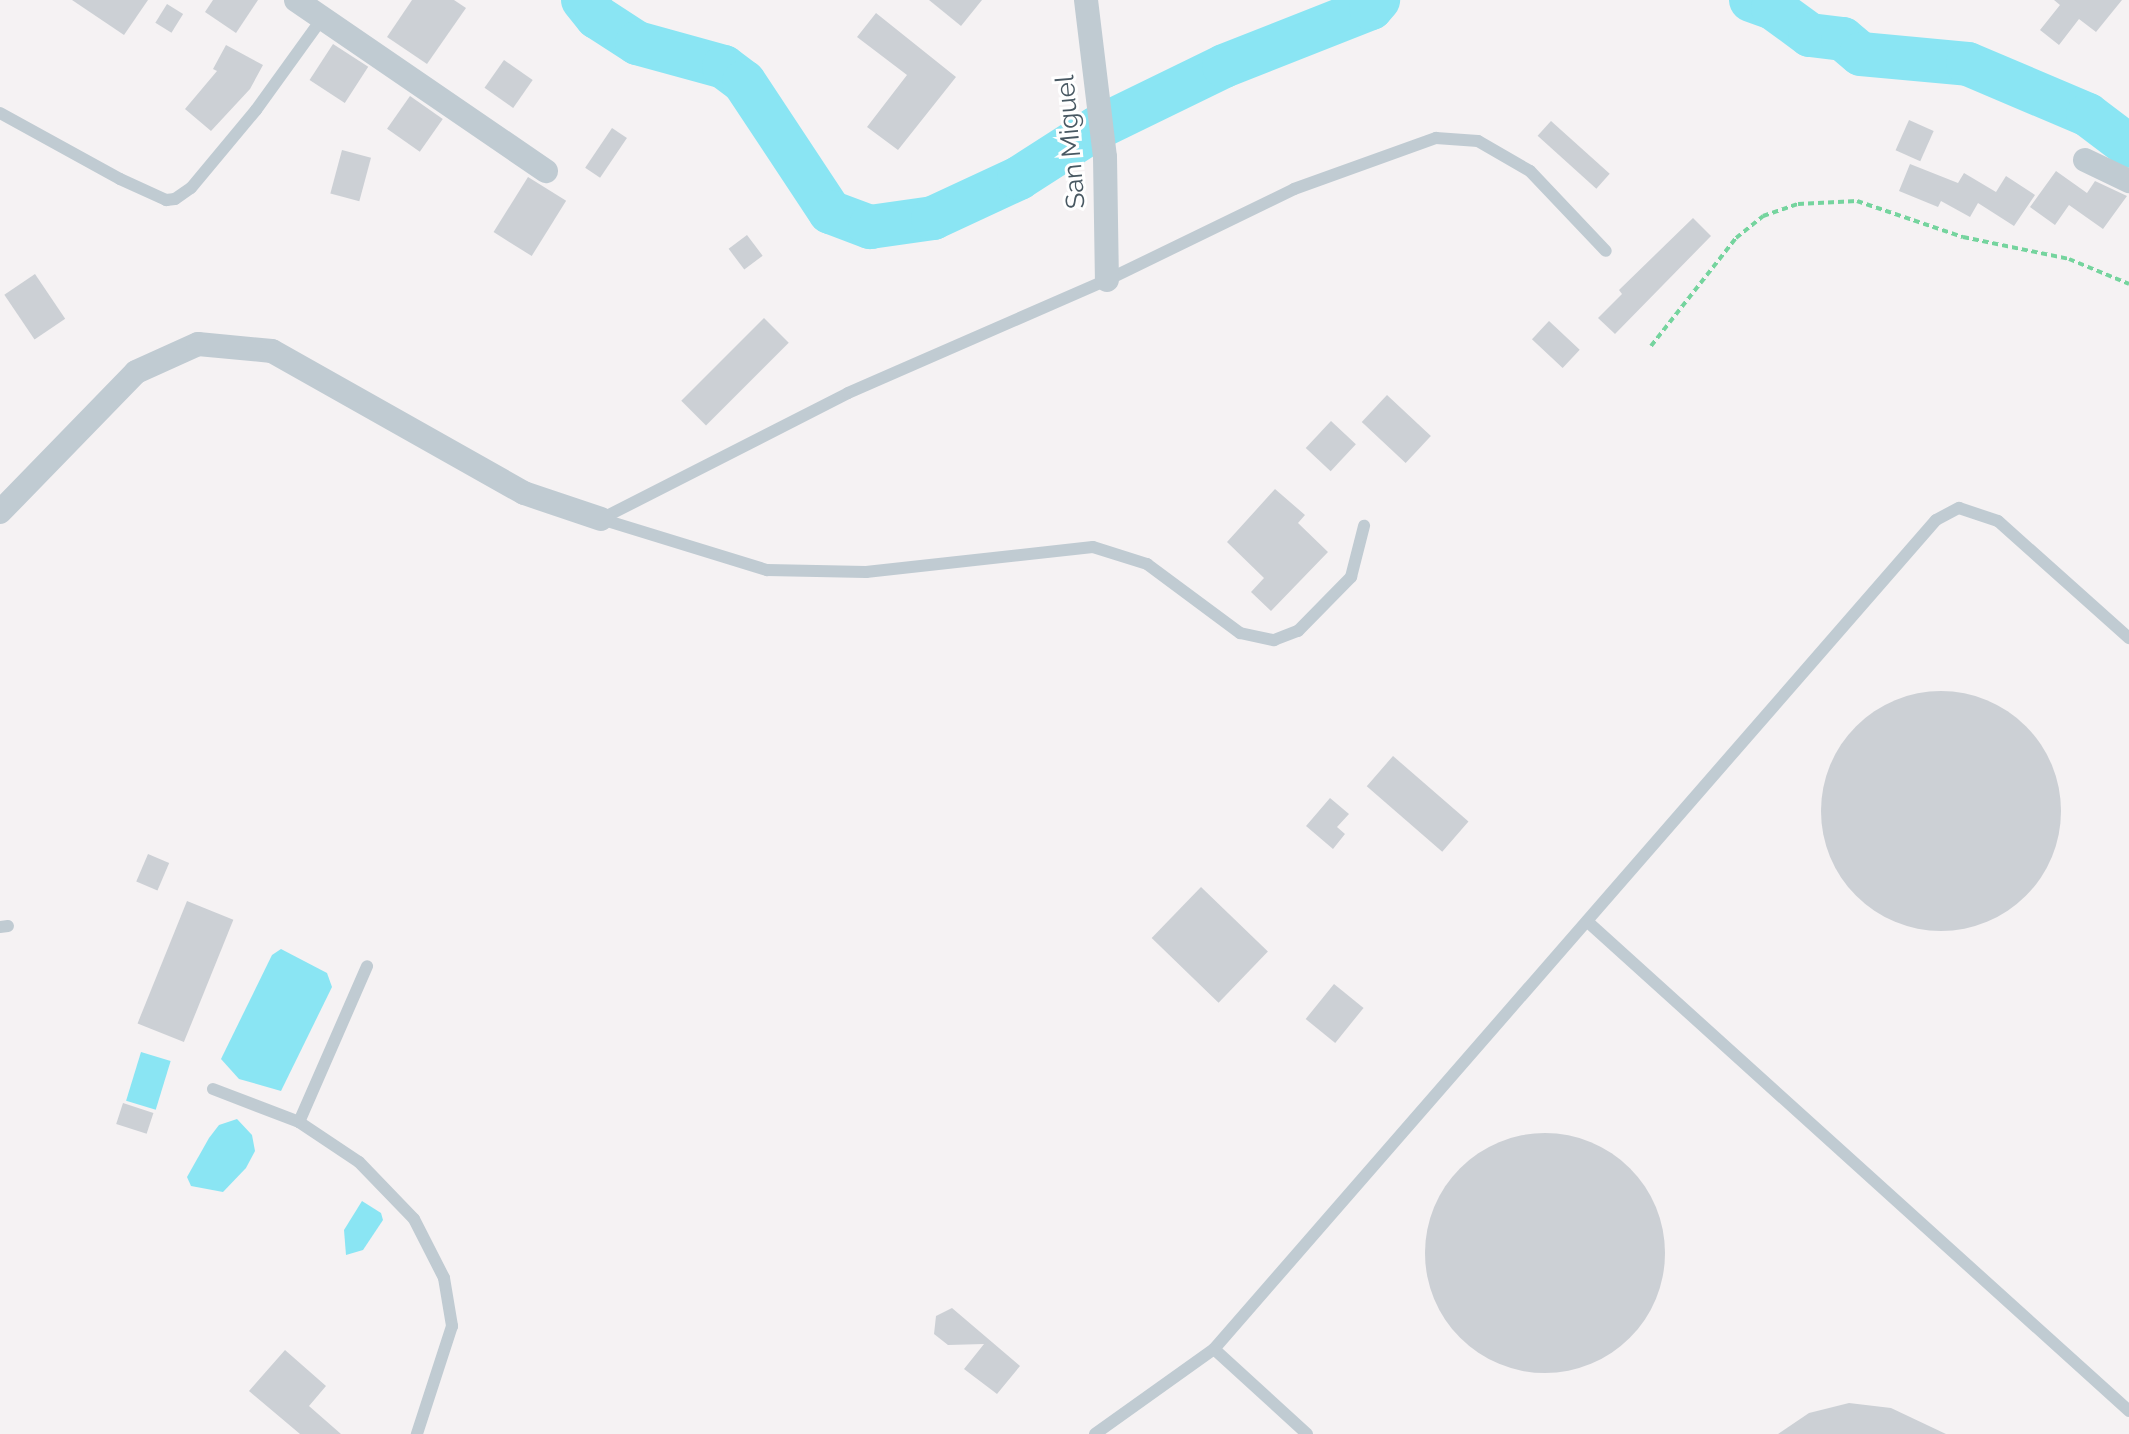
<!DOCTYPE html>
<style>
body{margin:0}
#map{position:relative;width:2129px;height:1434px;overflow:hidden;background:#f5f2f3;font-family:Raleway,sans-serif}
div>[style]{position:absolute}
.water>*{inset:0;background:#8ae5f3;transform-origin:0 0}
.river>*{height:44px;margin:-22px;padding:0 22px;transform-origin:22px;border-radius:22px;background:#8ae5f3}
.building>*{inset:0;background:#ccd0d5;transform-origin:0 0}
.round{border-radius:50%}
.path>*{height:4px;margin-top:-2px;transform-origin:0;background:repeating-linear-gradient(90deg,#75d49e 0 6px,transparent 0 10px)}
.service>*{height:12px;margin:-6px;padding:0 6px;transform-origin:6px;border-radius:6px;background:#c0cbd2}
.minor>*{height:24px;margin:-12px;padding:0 12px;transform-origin:12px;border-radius:12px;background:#c0cbd2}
span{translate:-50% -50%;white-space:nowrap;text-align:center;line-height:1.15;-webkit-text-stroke:6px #fff;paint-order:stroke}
.street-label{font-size:26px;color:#485862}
</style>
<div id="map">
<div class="water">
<div style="clip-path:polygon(281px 949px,327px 973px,332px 987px,281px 1091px,239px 1079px,221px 1059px,272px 955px)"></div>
<div style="left:141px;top:1052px;width:31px;height:51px;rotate:17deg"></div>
<div style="clip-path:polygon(237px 1119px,252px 1135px,255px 1151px,246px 1168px,223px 1192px,191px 1186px,187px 1177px,209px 1138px,219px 1125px)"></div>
<div style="clip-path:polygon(362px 1201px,381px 1213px,383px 1220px,363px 1250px,346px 1255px,344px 1230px)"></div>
</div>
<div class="river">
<div style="left:583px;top:0;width:22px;rotate:51deg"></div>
<div style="left:597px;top:17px;width:48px;rotate:33deg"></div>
<div style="left:637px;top:43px;width:90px;rotate:15.4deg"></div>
<div style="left:724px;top:67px;width:25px;rotate:37deg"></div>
<div style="left:744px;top:82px;width:156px;rotate:56.5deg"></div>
<div style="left:830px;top:212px;width:43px;rotate:20.6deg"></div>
<div style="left:870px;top:227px;width:64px;rotate:-8.1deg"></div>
<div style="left:933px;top:218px;width:95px;rotate:-24.9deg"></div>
<div style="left:1019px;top:178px;width:93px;rotate:-32.7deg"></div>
<div style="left:1097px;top:128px;width:141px;rotate:-26deg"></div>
<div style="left:1224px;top:66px;width:158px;rotate:-21.5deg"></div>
<div style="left:1371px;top:8px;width:11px;rotate:-49deg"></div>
<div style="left:1751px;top:0;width:23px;rotate:20deg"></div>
<div style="left:1773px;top:8px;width:46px;rotate:36.1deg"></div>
<div style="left:1810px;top:35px;width:33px;rotate:7deg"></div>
<div style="left:1843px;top:39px;width:23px;rotate:40deg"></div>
<div style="left:1861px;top:54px;width:107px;rotate:5.3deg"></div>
<div style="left:1968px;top:64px;width:130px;rotate:23deg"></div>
<div style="left:2088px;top:115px;width:51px;rotate:37.1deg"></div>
</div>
<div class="building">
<div style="clip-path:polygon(72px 0,148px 0,124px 35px)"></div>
<div style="clip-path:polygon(213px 0,258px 0,236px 33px,205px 12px)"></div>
<div style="clip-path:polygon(412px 0,454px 0,466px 8px,427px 64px,387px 37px)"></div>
<div style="clip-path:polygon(929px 0,982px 0,961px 26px)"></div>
<div style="clip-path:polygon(2054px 0,2122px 0,2096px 32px,2079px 19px,2059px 45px,2040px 30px,2060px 5px)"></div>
<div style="left:167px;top:4px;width:19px;height:22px;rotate:32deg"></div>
<div style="clip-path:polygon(876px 13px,956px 77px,898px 150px,867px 127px,907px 75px,857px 37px)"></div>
<div style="left:333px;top:44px;width:42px;height:43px;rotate:33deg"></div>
<div style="clip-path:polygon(226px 45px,263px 65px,250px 89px,211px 131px,185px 109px,217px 71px,213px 69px)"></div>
<div style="left:504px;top:60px;width:35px;height:34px;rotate:35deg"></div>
<div style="left:410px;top:96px;width:40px;height:40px;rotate:35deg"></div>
<div style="left:1909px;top:120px;width:27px;height:33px;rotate:24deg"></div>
<div style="left:1551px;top:121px;width:79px;height:20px;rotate:42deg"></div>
<div style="left:612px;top:128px;width:18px;height:48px;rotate:34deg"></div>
<div style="left:342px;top:150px;width:30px;height:45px;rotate:15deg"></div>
<div style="clip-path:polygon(1910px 164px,1958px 183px,1964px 173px,1996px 192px,2006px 176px,2035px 195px,2014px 226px,1978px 203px,1970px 217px,1941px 201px,1938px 207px,1899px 191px)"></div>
<div style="clip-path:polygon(2056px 171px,2087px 193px,2095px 181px,2127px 196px,2103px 229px,2069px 205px,2055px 225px,2030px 207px)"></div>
<div style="left:528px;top:177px;width:45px;height:65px;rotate:32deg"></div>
<div style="clip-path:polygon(1693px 218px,1711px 236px,1615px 334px,1598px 318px,1622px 294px,1619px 290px)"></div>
<div style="left:747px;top:235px;width:26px;height:23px;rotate:53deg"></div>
<div style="left:35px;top:274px;width:54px;height:37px;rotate:56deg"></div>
<div style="left:764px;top:318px;width:35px;height:117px;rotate:45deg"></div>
<div style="left:1549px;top:321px;width:42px;height:25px;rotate:43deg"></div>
<div style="left:1387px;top:395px;width:60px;height:37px;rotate:43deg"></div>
<div style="left:1331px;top:421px;width:34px;height:37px;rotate:43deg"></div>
<div style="clip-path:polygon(1275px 489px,1305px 515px,1298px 523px,1328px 552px,1271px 611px,1251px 592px,1264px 578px,1227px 542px)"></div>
<div class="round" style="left:1821px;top:691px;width:240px;height:240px"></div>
<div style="left:1393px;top:756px;width:100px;height:40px;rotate:41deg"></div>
<div style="clip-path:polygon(1330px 798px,1349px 814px,1337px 827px,1345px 834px,1333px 849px,1306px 826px)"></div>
<div style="left:148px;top:854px;width:23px;height:30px;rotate:23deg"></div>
<div style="left:1201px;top:887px;width:93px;height:71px;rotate:44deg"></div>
<div style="left:187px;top:901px;width:50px;height:132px;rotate:22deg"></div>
<div style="left:1334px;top:984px;width:38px;height:45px;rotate:39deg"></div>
<div style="left:123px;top:1103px;width:32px;height:22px;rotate:18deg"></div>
<div class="round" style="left:1425px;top:1133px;width:240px;height:240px"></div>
<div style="clip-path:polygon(952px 1308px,1020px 1366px,997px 1394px,964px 1369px,984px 1344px,948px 1345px,934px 1334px,936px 1316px)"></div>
<div style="clip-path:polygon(285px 1350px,326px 1386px,309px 1406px,341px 1434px,300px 1434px,249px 1391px)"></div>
<div style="clip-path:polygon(1849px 1403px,1891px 1408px,1946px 1434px,1778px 1434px,1809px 1413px)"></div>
</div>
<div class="path">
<div style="left:1651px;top:346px;width:137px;rotate:-51.8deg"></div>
<div style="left:1736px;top:238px;width:35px;rotate:-39deg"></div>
<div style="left:1763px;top:216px;width:37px;rotate:-19deg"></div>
<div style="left:1798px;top:204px;width:59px;rotate:-2.9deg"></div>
<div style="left:1857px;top:201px;width:112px;rotate:18.8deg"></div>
<div style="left:1963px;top:237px;width:108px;rotate:11.7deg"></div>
<div style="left:2069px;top:259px;width:65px;rotate:22.6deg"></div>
</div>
<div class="service">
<div style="left:0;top:113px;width:137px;rotate:28.8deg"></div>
<div style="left:120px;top:179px;width:51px;rotate:24.5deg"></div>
<div style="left:166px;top:200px;width:9px;rotate:-6deg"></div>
<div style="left:175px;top:199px;width:19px;rotate:-35deg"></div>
<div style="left:191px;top:188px;width:102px;rotate:-50.2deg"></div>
<div style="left:256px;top:110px;width:115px;rotate:-54.2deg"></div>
<div style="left:601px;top:519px;width:277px;rotate:-27deg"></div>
<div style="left:848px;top:393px;width:283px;rotate:-23.6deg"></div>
<div style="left:1107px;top:280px;width:208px;rotate:-25.9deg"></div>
<div style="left:1294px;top:189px;width:151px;rotate:-19.8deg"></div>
<div style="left:1436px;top:138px;width:42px;rotate:4.1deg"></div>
<div style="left:1478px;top:141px;width:60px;rotate:30deg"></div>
<div style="left:1530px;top:171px;width:110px;rotate:46.5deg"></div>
<div style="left:601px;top:519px;width:174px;rotate:17.1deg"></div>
<div style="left:767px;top:570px;width:99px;rotate:1.2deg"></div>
<div style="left:866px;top:572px;width:228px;rotate:-6.3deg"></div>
<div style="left:1093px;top:547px;width:57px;rotate:17.5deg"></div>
<div style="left:1147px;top:564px;width:116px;rotate:36.6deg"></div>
<div style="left:1240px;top:633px;width:35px;rotate:12deg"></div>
<div style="left:1274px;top:640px;width:26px;rotate:-21deg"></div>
<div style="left:1298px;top:631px;width:76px;rotate:-45.5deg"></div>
<div style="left:1351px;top:577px;width:53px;rotate:-75.7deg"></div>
<div style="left:1589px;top:923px;width:728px;rotate:42.1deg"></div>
<div style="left:0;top:927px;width:8px;rotate:-7deg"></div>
<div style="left:213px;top:1089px;width:92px;rotate:21deg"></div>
<div style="left:299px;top:1122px;width:72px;rotate:33.7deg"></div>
<div style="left:359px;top:1162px;width:79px;rotate:46deg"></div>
<div style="left:414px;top:1219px;width:66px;rotate:63deg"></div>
<div style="left:444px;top:1278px;width:49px;rotate:80.5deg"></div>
<div style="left:452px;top:1326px;width:114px;rotate:108deg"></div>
<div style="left:299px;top:1122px;width:170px;rotate:-66.4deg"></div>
<div style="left:1214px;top:1349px;width:126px;rotate:42.4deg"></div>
<div style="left:1095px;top:1434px;width:146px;rotate:-35.5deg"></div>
<div style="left:1214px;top:1349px;width:1099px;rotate:-48.95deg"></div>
<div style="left:1936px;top:520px;width:26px;rotate:-28deg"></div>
<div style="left:1959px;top:508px;width:41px;rotate:18.4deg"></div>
<div style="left:1998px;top:521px;width:176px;rotate:41.8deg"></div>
</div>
<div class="minor">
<div style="left:296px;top:0;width:303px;rotate:34.4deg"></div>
<div style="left:1086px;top:0;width:158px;rotate:83.1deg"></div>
<div style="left:1105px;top:157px;width:123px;rotate:89.1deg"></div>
<div style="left:2085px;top:160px;width:49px;rotate:25.5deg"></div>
<div style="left:0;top:512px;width:195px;rotate:-45.8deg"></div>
<div style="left:136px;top:372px;width:68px;rotate:-24.3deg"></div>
<div style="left:198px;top:344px;width:74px;rotate:5.4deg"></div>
<div style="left:272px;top:351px;width:289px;rotate:29.4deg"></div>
<div style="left:524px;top:493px;width:81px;rotate:18.7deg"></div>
</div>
<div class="street-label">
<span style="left:1071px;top:142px;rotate:-95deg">San Miguel</span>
</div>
</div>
